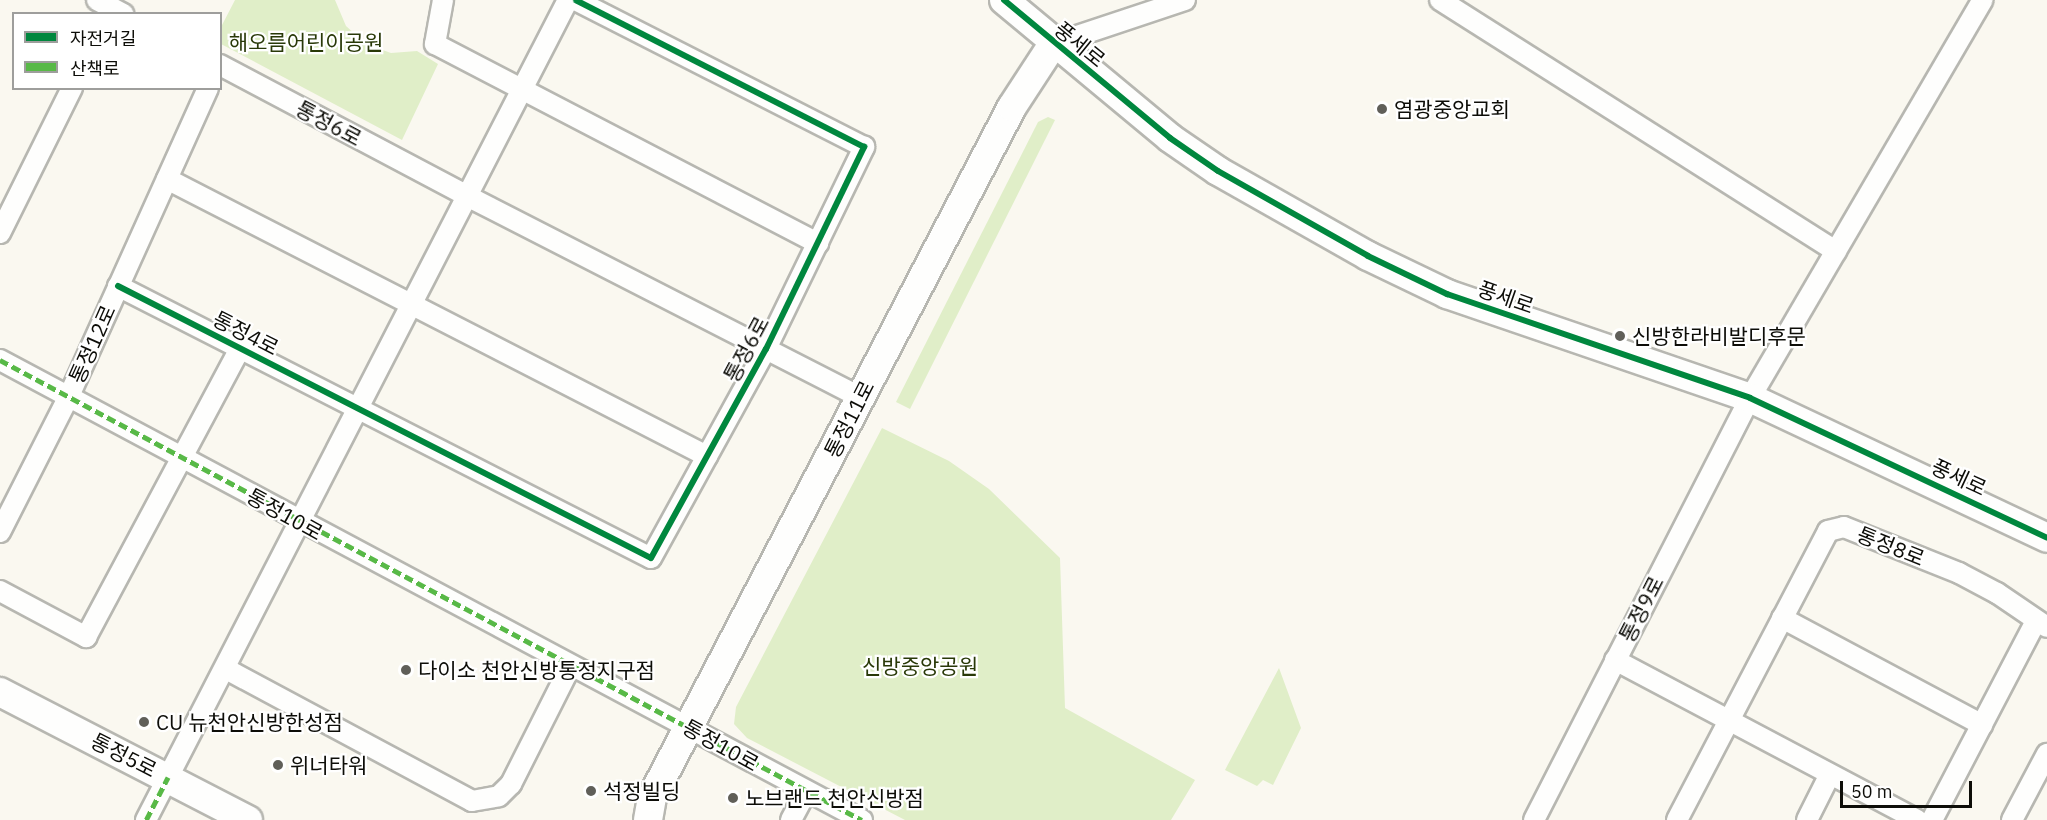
<!DOCTYPE html>
<meta charset="utf-8">
<style>
body{margin:0}
#map{position:relative;width:2047px;height:820px;overflow:hidden;background:#faf8f0;font-family:"IBM Plex Sans","Noto Sans KR",sans-serif}
div>[style]{position:absolute}
.green>*{inset:0;background:#e0eec8}
.roads{filter:drop-shadow(2px 0 #b7b7b1) drop-shadow(-2px 0 #b7b7b1) drop-shadow(0 2px #b7b7b1) drop-shadow(0 -2px #b7b7b1)}
.street>*{height:20px;margin:-10px;padding:0 10px;transform-origin:10px;border-radius:10px;background:#fefefd}
.secondary>*{height:28px;margin:-14px;padding:0 14px;transform-origin:14px;border-radius:14px;background:#fefefd}
.quiet>*{height:4.5px;margin-top:-2.25px;transform-origin:0;background:repeating-linear-gradient(90deg,#58b947 0 9px,transparent 0 13.5px)}
.cycleway>*{height:6px;margin:-3px;padding:0 3px;transform-origin:3px;border-radius:3px;background:#00873e}
.dots>*{width:16px;height:16px;translate:-50% -50%;box-sizing:border-box;border:3px solid #fff;border-radius:50%}
span{translate:-50% -50%;white-space:nowrap;text-align:center;line-height:1.15;-webkit-text-stroke:4.5px #fff;paint-order:stroke}
.park-label{font-size:21px;color:#293908}
.street-label{font-size:21px;color:#0d0d08}
.poi-label{font-size:21px;color:#0d0d08}
.left{translate:0 -50%;text-align:left}
.legend{position:absolute;left:12px;top:12px;width:210px;height:78px;box-sizing:border-box;background:#fff;border:2px solid #9e9e9c;margin:0;padding:8px 10px;list-style:none;font-size:18px;color:#0d0d08}
.legend li{display:flex;align-items:center;gap:12px;height:30px}
.legend b{width:30px;border:2px solid #9e9e9c}
.scale{position:absolute;left:1840px;top:781px;width:132px;height:27px;box-sizing:border-box;border:3px solid #0d0d08;border-top:0;padding-left:8px;font-size:18px;line-height:21px;white-space:nowrap;color:#0d0d08;-webkit-text-stroke:4px #fff;paint-order:stroke}
</style>
<div id="map">
<div class="green">
<div style="clip-path:polygon(235px 0,335px 0,346px 26px,366px 44px,391px 53px,417px 51px,438px 64px,402px 140px,221px 44px,221px 27px)"></div>
<div style="clip-path:polygon(1048px 117px,1055px 120px,910px 409px,896px 402px,1038px 122px)"></div>
<div style="clip-path:polygon(882px 428px,949px 461px,989px 489px,1060px 558px,1065px 708px,1195px 780px,1171px 820px,905px 820px,747px 738px,734px 724px,736px 707px)"></div>
<div style="clip-path:polygon(1279px 668px,1301px 728px,1273px 785px,1263px 780px,1257px 786px,1225px 770px)"></div>
</div>
<div class="roads">
<div class="street">
<div style="left:97px;top:0;width:30px;rotate:28deg"></div>
<div style="left:443px;top:0;width:45px;rotate:100.3deg"></div>
<div style="left:435px;top:44px;width:432px;rotate:27.5deg"></div>
<div style="left:1440px;top:0;width:469px;rotate:32.4deg"></div>
<div style="left:1053px;top:44px;width:139px;rotate:-18.4deg"></div>
<div style="left:220px;top:65px;width:282px;rotate:27.9deg"></div>
<div style="left:469px;top:197px;width:439px;rotate:27.1deg"></div>
<div style="left:167px;top:179px;width:607px;rotate:27.16deg"></div>
<div style="left:0;top:233px;width:162px;rotate:-63.6deg"></div>
<div style="left:118px;top:286px;width:598px;rotate:27.04deg"></div>
<div style="left:651px;top:558px;width:239px;rotate:-61.2deg"></div>
<div style="left:766px;top:349px;width:225px;rotate:-64.1deg"></div>
<div style="left:864px;top:147px;width:323px;rotate:-153deg"></div>
<div style="left:0;top:360px;width:977px;rotate:28.09deg"></div>
<div style="left:0;top:532px;width:153px;rotate:-63.1deg"></div>
<div style="left:69px;top:396px;width:338px;rotate:-65.7deg"></div>
<div style="left:0;top:591px;width:98px;rotate:28.1deg"></div>
<div style="left:86px;top:637px;width:327px;rotate:-61.9deg"></div>
<div style="left:1782px;top:618px;width:227px;rotate:28.1deg"></div>
<div style="left:1615px;top:660px;width:342px;rotate:27.9deg"></div>
<div style="left:226px;top:669px;width:279px;rotate:28.2deg"></div>
<div style="left:472px;top:801px;width:27px;rotate:-10deg"></div>
<div style="left:499px;top:796px;width:17px;rotate:-45deg"></div>
<div style="left:511px;top:784px;width:131px;rotate:-63.2deg"></div>
<div style="left:146px;top:820px;width:922px;rotate:-62.77deg"></div>
<div style="left:791px;top:820px;width:32px;rotate:-62deg"></div>
<div style="left:1534px;top:820px;width:474px;rotate:-62.9deg"></div>
<div style="left:1750px;top:398px;width:461px;rotate:-59.7deg"></div>
<div style="left:1677px;top:820px;width:326px;rotate:-62.4deg"></div>
<div style="left:1828px;top:531px;width:16px;rotate:-14deg"></div>
<div style="left:1844px;top:527px;width:124px;rotate:21.8deg"></div>
<div style="left:1959px;top:573px;width:43px;rotate:27.8deg"></div>
<div style="left:1997px;top:593px;width:60px;rotate:34.2deg"></div>
<div style="left:1807px;top:820px;width:51px;rotate:-63.4deg"></div>
<div style="left:1932px;top:820px;width:225px;rotate:-62.4deg"></div>
<div style="left:2012px;top:820px;width:75px;rotate:-62.1deg"></div>
</div>
<div class="secondary">
<div style="left:1004px;top:0;width:216px;rotate:39.7deg"></div>
<div style="left:1170px;top:138px;width:58px;rotate:34.5deg"></div>
<div style="left:1218px;top:171px;width:172px;rotate:29.5deg"></div>
<div style="left:1368px;top:256px;width:88px;rotate:25.7deg"></div>
<div style="left:1447px;top:294px;width:320px;rotate:18.9deg"></div>
<div style="left:1750px;top:398px;width:328px;rotate:25.2deg"></div>
<div style="left:0;top:692px;width:279px;rotate:27.3deg"></div>
<div style="left:648px;top:820px;width:23px;rotate:-80deg"></div>
<div style="left:652px;top:797px;width:778px;rotate:-62.45deg"></div>
<div style="left:1012px;top:107px;width:75px;rotate:-56.9deg"></div>
</div>
</div>
<div class="quiet">
<div style="left:0;top:360px;width:977px;rotate:28.09deg"></div>
<div style="left:146px;top:820px;width:48px;rotate:-62.9deg"></div>
</div>
<div class="cycleway">
<div style="left:1004px;top:0;width:216px;rotate:39.7deg"></div>
<div style="left:1170px;top:138px;width:58px;rotate:34.5deg"></div>
<div style="left:1218px;top:171px;width:172px;rotate:29.5deg"></div>
<div style="left:1368px;top:256px;width:88px;rotate:25.7deg"></div>
<div style="left:1447px;top:294px;width:320px;rotate:18.9deg"></div>
<div style="left:1750px;top:398px;width:328px;rotate:25.2deg"></div>
<div style="left:118px;top:286px;width:598px;rotate:27.04deg"></div>
<div style="left:651px;top:558px;width:239px;rotate:-61.2deg"></div>
<div style="left:766px;top:349px;width:225px;rotate:-64.1deg"></div>
<div style="left:864px;top:147px;width:323px;rotate:-153deg"></div>
</div>
<div class="dots">
<div style="left:1382px;top:109px;background:#605f59"></div>
<div style="left:1620px;top:336px;background:#605f59"></div>
<div style="left:406px;top:670px;background:#605f59"></div>
<div style="left:144px;top:722px;background:#605f59"></div>
<div style="left:278px;top:765px;background:#605f59"></div>
<div style="left:591px;top:791px;background:#605f59"></div>
<div style="left:733px;top:798px;background:#605f59"></div>
</div>
<div class="park-label">
<span style="left:306px;top:42px">해오름어린이공원</span>
<span style="left:920px;top:666px">신방중앙공원</span>
</div>
<div class="street-label">
<span style="left:1080px;top:44px;rotate:39deg">풍세로</span>
<span style="left:329px;top:123px;rotate:28deg">통정6로</span>
<span style="left:1506px;top:297px;rotate:19deg">풍세로</span>
<span style="left:246px;top:333px;rotate:27deg">통정4로</span>
<span style="left:92px;top:344px;rotate:-66deg">통정12로</span>
<span style="left:746px;top:349px;rotate:-62deg">통정6로</span>
<span style="left:849px;top:419px;rotate:-63deg">통정11로</span>
<span style="left:1959px;top:477px;rotate:25deg">풍세로</span>
<span style="left:285px;top:514px;rotate:29deg">통정10로</span>
<span style="left:1891px;top:546px;rotate:22deg">통정8로</span>
<span style="left:1641px;top:609px;rotate:-63deg">통정9로</span>
<span style="left:721px;top:745px;rotate:29deg">통정10로</span>
<span style="left:124px;top:755px;rotate:27deg">통정5로</span>
</div>
<div class="poi-label">
<span class="left" style="left:1394px;top:109px">염광중앙교회</span>
<span class="left" style="left:1632px;top:336px">신방한라비발디후문</span>
<span class="left" style="left:418px;top:670px">다이소 천안신방통정지구점</span>
<span class="left" style="left:156px;top:722px">CU 뉴천안신방한성점</span>
<span class="left" style="left:290px;top:765px">위너타워</span>
<span class="left" style="left:603px;top:791px">석정빌딩</span>
<span class="left" style="left:745px;top:798px">노브랜드 천안신방점</span>
</div>
<ul class="legend">
<li><b style="height:8px;background:#00873e"></b>자전거길</li>
<li><b style="height:8px;background:#58b947"></b>산책로</li>
</ul>
<div class="scale">50 m</div>
</div>
